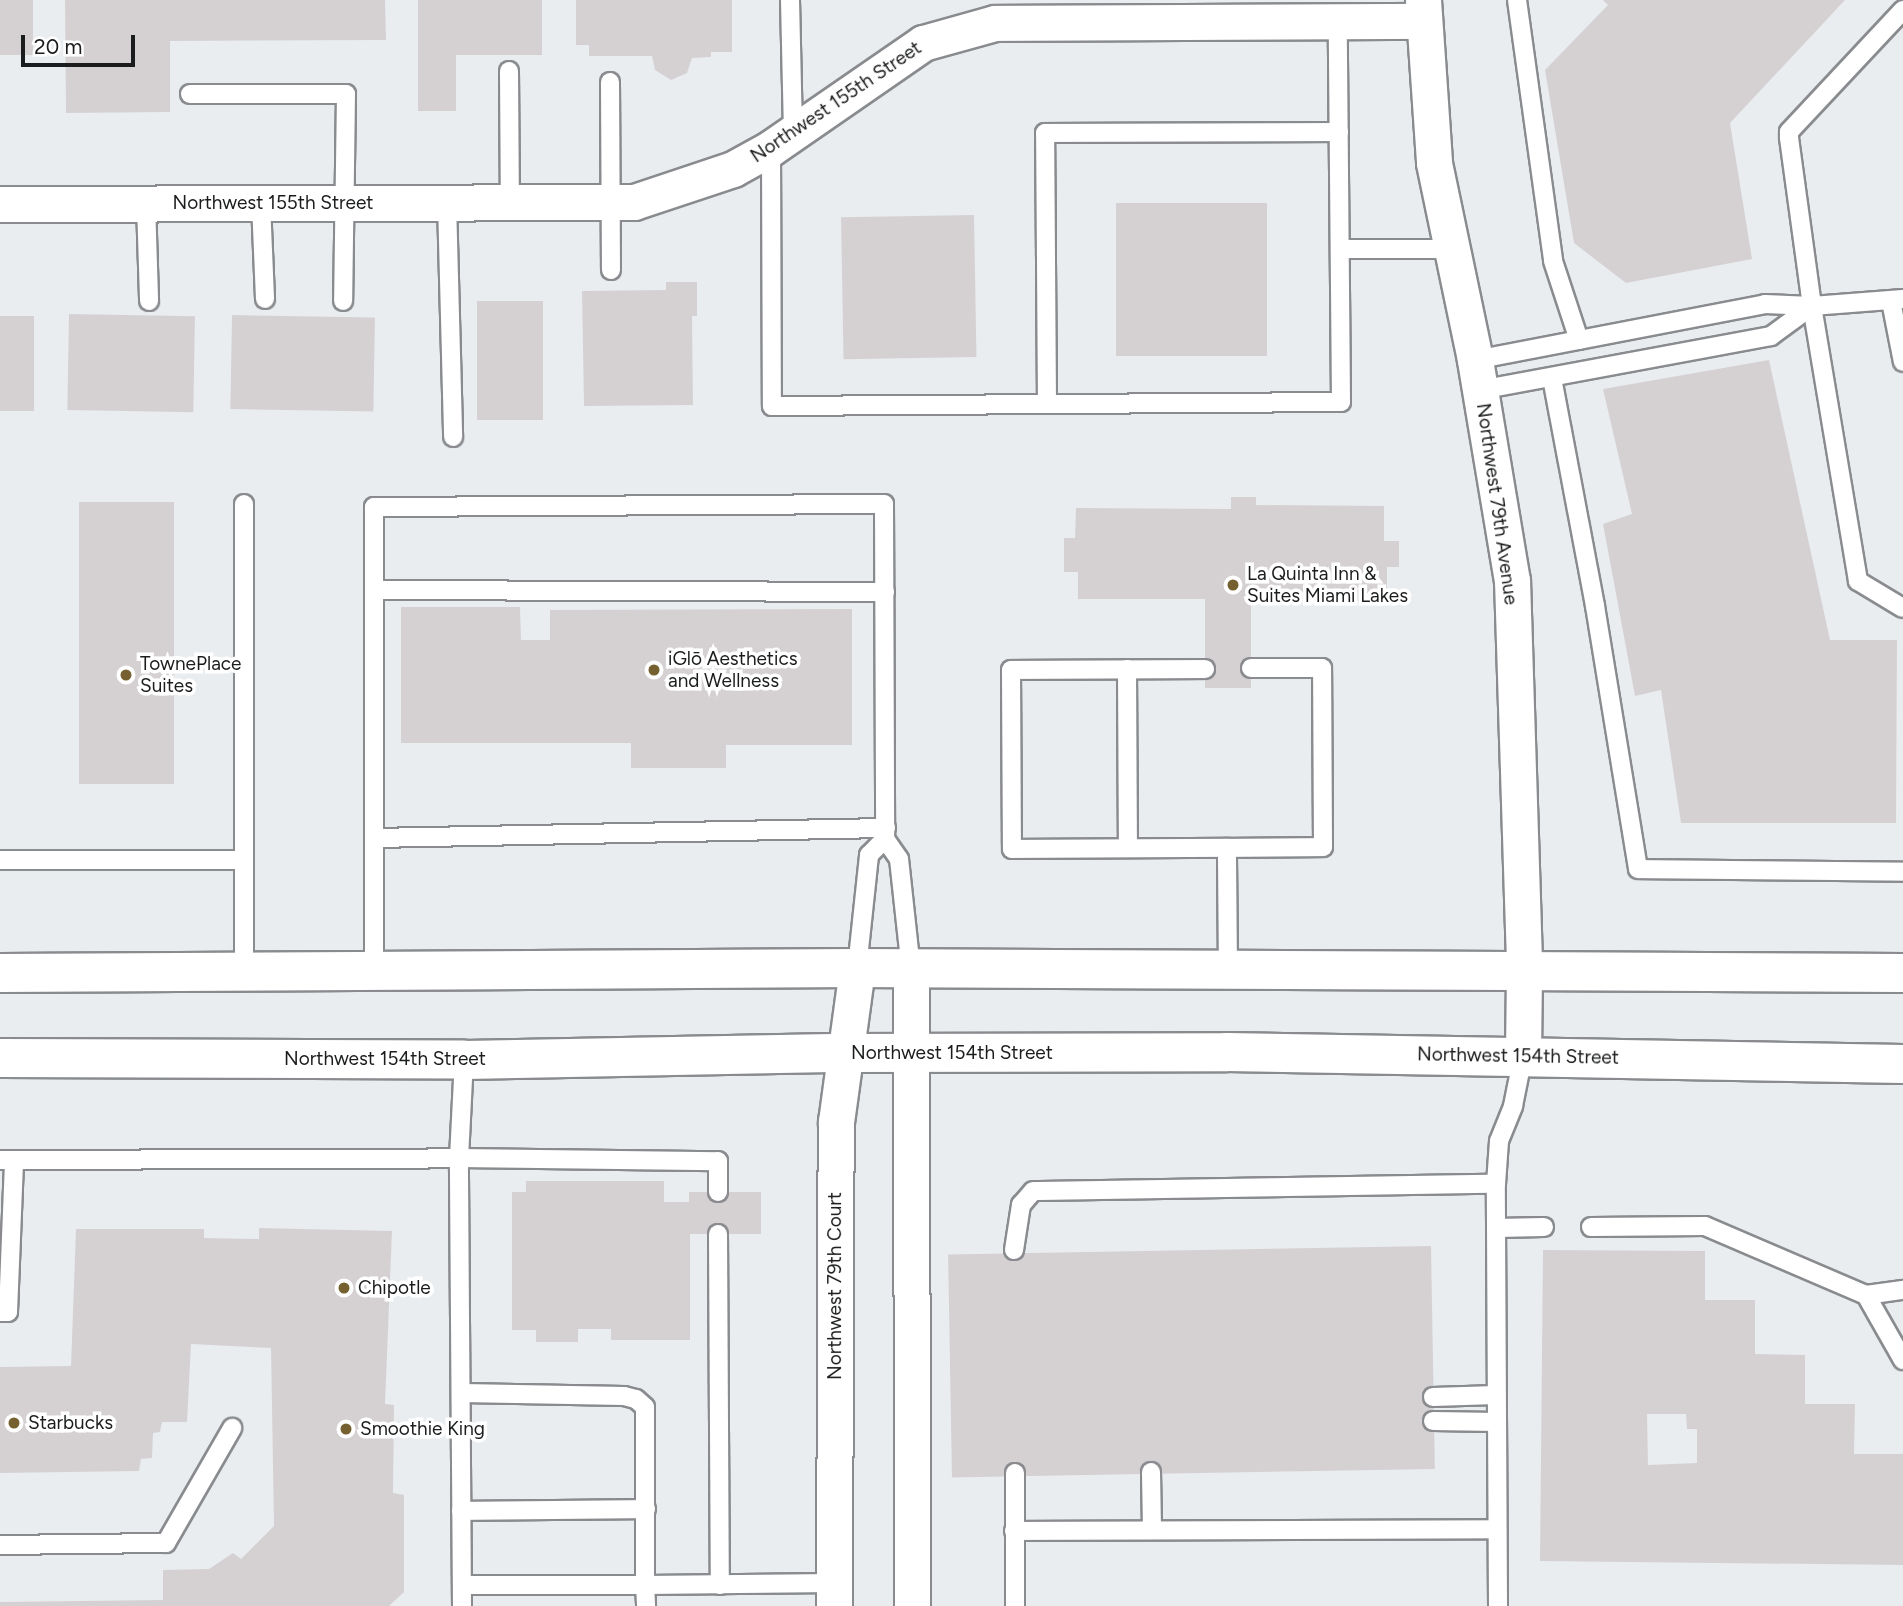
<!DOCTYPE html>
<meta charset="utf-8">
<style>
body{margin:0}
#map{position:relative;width:1903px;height:1606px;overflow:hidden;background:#eaedf0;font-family:Figtree,sans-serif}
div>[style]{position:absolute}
.building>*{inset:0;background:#d5d1d3;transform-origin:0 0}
.roads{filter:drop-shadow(2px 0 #898b8e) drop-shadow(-2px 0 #898b8e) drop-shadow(0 2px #898b8e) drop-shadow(0 -2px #898b8e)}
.service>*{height:18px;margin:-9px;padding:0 9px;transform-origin:9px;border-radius:9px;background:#fff}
.minor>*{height:35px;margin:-17.5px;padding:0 17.5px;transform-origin:17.5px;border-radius:17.5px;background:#fff}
.secondary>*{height:38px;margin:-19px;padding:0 19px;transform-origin:19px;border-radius:19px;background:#fff}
.dots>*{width:19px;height:19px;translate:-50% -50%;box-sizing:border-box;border:4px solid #fff;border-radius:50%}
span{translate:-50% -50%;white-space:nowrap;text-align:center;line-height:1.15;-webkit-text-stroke:7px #fff;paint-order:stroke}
.street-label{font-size:19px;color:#1b1c1d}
.poi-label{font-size:19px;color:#1b1c1d}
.left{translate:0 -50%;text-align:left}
.scale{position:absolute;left:21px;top:35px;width:114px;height:32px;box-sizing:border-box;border:4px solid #1b1c1d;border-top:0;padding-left:9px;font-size:21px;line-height:24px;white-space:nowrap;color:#1b1c1d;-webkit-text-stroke:5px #fff;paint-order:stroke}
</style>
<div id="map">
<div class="building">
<div style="left:0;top:0;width:33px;height:55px"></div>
<div style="clip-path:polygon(65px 0,385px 0,386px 40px,170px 41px,170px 112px,66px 113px)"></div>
<div style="clip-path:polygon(418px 0,542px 0,542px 55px,456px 55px,456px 111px,418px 111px)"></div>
<div style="clip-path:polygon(576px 0,732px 0,732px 52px,711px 52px,711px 57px,692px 58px,687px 73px,671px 80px,655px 70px,652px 56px,589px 56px,589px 45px,576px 45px)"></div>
<div style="clip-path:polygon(1603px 0,1845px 0,1730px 123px,1752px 259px,1626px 283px,1574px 243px,1545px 70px,1608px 5px)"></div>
<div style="left:1267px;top:203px;width:153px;height:151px;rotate:90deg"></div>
<div style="left:974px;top:215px;width:142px;height:133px;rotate:89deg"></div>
<div style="clip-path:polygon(666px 282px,697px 282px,697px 316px,692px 316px,693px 405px,584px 406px,582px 291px,666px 290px)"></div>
<div style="left:477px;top:301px;width:66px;height:119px"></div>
<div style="left:69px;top:314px;width:126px;height:96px;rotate:1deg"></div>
<div style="left:232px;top:315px;width:143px;height:94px;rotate:1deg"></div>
<div style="left:0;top:316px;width:34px;height:95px"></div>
<div style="clip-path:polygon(1769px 360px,1830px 640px,1897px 640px,1896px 823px,1681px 823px,1661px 690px,1635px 696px,1603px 524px,1632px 514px,1603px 389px)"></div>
<div style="clip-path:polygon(1231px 497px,1256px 497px,1256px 505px,1384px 506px,1384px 541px,1399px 541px,1399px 567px,1387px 567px,1387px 601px,1251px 601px,1251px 688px,1205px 688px,1205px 599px,1078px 599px,1078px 572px,1064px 572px,1064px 538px,1075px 538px,1076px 508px,1231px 509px)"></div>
<div style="left:79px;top:502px;width:95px;height:282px"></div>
<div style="clip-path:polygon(401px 607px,520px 607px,521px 640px,550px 640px,550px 610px,852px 609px,852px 745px,726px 745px,726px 768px,631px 768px,631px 743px,401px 743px)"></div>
<div style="clip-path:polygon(526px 1181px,664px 1181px,664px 1202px,689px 1202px,689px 1192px,761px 1192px,761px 1234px,690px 1234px,690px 1340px,611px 1340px,611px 1329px,578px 1329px,578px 1342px,536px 1342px,536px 1330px,512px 1330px,512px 1192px,526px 1192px)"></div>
<div style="clip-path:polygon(259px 1228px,392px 1231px,385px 1404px,394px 1405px,393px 1493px,404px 1495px,404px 1592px,389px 1606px,0 1606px,0 1602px,163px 1600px,163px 1570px,209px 1569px,233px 1553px,241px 1559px,274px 1526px,271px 1348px,191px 1344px,187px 1422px,162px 1422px,160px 1432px,153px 1433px,152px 1458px,141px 1459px,139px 1471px,0 1473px,0 1367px,71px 1366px,76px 1229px,204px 1229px,204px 1238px,259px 1239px)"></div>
<div style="left:1431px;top:1246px;width:223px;height:483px;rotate:89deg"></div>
<div style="clip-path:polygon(evenodd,1543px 1250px,1705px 1251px,1705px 1300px,1755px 1300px,1755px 1354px,1805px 1355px,1805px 1404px,1855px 1404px,1854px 1454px,1903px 1454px,1903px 1565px,1540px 1561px,1543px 1250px,1647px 1414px,1686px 1414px,1687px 1429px,1697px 1429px,1697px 1463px,1648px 1465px,1647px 1414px)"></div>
</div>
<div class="roads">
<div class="service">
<div style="left:790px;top:0;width:133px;rotate:88.7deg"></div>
<div style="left:1517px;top:0;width:263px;rotate:82.1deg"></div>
<div style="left:1553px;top:261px;width:83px;rotate:71.8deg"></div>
<div style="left:1903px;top:10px;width:167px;rotate:133.1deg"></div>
<div style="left:1789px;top:132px;width:6px;rotate:90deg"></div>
<div style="left:1789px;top:138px;width:170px;rotate:82.2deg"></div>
<div style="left:1812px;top:306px;width:279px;rotate:80.5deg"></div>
<div style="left:1858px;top:581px;width:52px;rotate:31deg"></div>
<div style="left:509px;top:71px;width:131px;rotate:89.6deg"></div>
<div style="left:610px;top:82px;width:188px;rotate:89.7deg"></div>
<div style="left:190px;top:94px;width:156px"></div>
<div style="left:346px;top:94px;width:207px;rotate:90.8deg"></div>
<div style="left:771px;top:148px;width:258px;rotate:89.8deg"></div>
<div style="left:772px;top:406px;width:569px;rotate:-0.4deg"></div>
<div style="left:1341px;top:402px;width:380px;rotate:-90.5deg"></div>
<div style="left:447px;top:202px;width:235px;rotate:88.5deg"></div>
<div style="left:146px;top:203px;width:98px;rotate:88.2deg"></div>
<div style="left:261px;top:203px;width:96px;rotate:87.6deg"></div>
<div style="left:1340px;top:249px;width:110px"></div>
<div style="left:1891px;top:301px;width:62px;rotate:78.9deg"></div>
<div style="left:1475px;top:360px;width:295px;rotate:-10.9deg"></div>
<div style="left:1765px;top:304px;width:47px;rotate:2.4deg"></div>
<div style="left:1812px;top:306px;width:91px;rotate:-4.4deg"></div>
<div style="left:1552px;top:378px;width:232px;rotate:79.3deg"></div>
<div style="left:1595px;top:606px;width:266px;rotate:80.7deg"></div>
<div style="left:1638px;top:869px;width:265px;rotate:0.6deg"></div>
<div style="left:1480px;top:390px;width:296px;rotate:-10.5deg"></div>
<div style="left:1771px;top:336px;width:51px;rotate:-36.2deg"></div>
<div style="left:1047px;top:404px;width:271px;rotate:-90.4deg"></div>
<div style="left:1045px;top:133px;width:294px;rotate:-0.2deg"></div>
<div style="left:374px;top:590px;width:511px;rotate:0.22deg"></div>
<div style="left:1127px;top:669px;width:179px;rotate:89.7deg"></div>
<div style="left:1205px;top:669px;width:194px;rotate:179.7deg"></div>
<div style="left:1011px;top:670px;width:179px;rotate:89.7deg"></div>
<div style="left:1012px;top:849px;width:215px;rotate:-0.3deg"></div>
<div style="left:374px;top:838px;width:512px;rotate:-1.12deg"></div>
<div style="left:0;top:860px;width:244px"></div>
<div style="left:244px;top:860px;width:356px;rotate:-90deg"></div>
<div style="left:244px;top:860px;width:112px;rotate:90deg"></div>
<div style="left:857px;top:968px;width:114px;rotate:-83.9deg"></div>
<div style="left:869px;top:855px;width:23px;rotate:-45deg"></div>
<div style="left:1228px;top:971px;width:123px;rotate:-90.5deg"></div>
<div style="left:1227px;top:848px;width:96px;rotate:-0.6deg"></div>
<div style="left:1323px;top:847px;width:179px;rotate:-90.3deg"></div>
<div style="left:1322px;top:668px;width:71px;rotate:180deg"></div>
<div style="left:374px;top:972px;width:465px;rotate:-90deg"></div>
<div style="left:374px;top:507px;width:510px;rotate:-0.34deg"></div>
<div style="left:884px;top:504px;width:335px;rotate:89.8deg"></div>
<div style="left:885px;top:839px;width:24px;rotate:55deg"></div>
<div style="left:899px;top:859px;width:112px;rotate:83.8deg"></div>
<div style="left:0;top:1160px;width:459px;rotate:-0.2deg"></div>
<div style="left:459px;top:1158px;width:98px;rotate:-87.1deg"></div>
<div style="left:1591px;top:1227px;width:114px;rotate:-0.5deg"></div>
<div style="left:1705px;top:1226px;width:175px;rotate:23.2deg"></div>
<div style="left:1866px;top:1295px;width:37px;rotate:-8deg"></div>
<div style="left:1496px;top:1228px;width:48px;rotate:-1.2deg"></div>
<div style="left:718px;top:1234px;width:351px;rotate:89.7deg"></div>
<div style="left:1014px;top:1250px;width:46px;rotate:-81.2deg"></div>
<div style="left:1021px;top:1205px;width:18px;rotate:-49deg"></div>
<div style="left:1033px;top:1191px;width:463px;rotate:-0.9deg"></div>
<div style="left:1866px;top:1295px;width:75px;rotate:60.4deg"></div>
<div style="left:0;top:1312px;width:8px"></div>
<div style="left:8px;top:1312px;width:152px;rotate:-87.7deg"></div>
<div style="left:462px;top:1393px;width:162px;rotate:1.1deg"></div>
<div style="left:624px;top:1396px;width:12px;rotate:14deg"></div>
<div style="left:636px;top:1399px;width:12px;rotate:42deg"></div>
<div style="left:645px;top:1407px;width:178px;rotate:90deg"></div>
<div style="left:645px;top:1585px;width:189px;rotate:-0.6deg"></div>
<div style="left:1433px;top:1397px;width:63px;rotate:-1.8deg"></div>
<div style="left:1433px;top:1421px;width:64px;rotate:0.9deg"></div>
<div style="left:1151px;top:1472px;width:58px;rotate:89deg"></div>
<div style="left:461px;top:1511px;width:185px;rotate:-0.6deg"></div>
<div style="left:1014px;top:1531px;width:483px;rotate:-0.2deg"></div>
<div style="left:0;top:1545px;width:166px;rotate:-0.7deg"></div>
<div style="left:166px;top:1543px;width:133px;rotate:-60.1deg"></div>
<div style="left:462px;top:1585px;width:183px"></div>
<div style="left:645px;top:1585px;width:21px;rotate:87deg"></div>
<div style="left:462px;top:1606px;width:448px;rotate:-90.4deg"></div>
<div style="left:459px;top:1158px;width:259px;rotate:0.7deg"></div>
<div style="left:718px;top:1161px;width:31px;rotate:90deg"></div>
<div style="left:1015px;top:1606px;width:133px;rotate:-90deg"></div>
<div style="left:1498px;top:1606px;width:422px;rotate:-90.3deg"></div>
<div style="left:1496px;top:1184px;width:43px;rotate:-86deg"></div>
<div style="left:1499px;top:1141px;width:38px;rotate:-68deg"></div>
<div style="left:1513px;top:1106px;width:51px;rotate:-78.7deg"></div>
</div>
<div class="minor">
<div style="left:1423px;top:0;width:163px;rotate:86.1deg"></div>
<div style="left:1434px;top:163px;width:201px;rotate:78.2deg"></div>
<div style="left:1475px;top:360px;width:223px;rotate:80.5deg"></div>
<div style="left:1512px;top:580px;width:392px;rotate:88.2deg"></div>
<div style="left:1524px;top:972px;width:84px;rotate:90.7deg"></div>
<div style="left:0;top:204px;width:634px;rotate:-0.18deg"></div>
<div style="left:634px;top:202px;width:104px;rotate:-18.4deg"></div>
<div style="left:733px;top:169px;width:43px;rotate:-28.9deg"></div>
<div style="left:771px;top:148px;width:185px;rotate:-34.6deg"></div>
<div style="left:923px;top:43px;width:75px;rotate:-15.5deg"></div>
<div style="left:995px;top:23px;width:429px;rotate:-0.3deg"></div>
<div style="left:911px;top:970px;width:636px;rotate:89.91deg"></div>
<div style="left:834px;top:1606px;width:484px;rotate:-89.8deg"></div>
<div style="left:836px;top:1122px;width:155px;rotate:-82.2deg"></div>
</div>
<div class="secondary">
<div style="left:0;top:973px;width:857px;rotate:-0.33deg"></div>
<div style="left:857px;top:968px;width:1046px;rotate:0.27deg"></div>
<div style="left:0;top:1058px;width:464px;rotate:0.2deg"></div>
<div style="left:464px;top:1060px;width:381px;rotate:-1.1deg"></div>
<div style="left:845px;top:1053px;width:382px;rotate:-0.1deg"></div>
<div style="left:1227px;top:1052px;width:676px;rotate:1.02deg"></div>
</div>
</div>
<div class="dots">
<div style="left:1233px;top:585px;background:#766030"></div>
<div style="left:654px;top:670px;background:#766030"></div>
<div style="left:126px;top:675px;background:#766030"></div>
<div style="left:344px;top:1288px;background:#766030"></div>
<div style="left:14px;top:1423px;background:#766030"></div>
<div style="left:346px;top:1429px;background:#766030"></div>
</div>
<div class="street-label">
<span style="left:836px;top:102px;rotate:-34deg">Northwest 155th Street</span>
<span style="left:273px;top:203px">Northwest 155th Street</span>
<span style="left:1497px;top:504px;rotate:82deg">Northwest 79th Avenue</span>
<span style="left:952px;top:1053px">Northwest 154th Street</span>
<span style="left:1518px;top:1056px;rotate:1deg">Northwest 154th Street</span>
<span style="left:385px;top:1059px">Northwest 154th Street</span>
<span style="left:835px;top:1286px;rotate:-90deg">Northwest 79th Court</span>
</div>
<div class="poi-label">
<span class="left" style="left:1247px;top:585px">La Quinta Inn &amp;<br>Suites Miami Lakes</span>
<span class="left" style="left:668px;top:670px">iGlō Aesthetics<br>and Wellness</span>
<span class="left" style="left:140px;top:675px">TownePlace<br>Suites</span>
<span class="left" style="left:358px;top:1288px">Chipotle</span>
<span class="left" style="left:28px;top:1423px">Starbucks</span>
<span class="left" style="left:360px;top:1429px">Smoothie King</span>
</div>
<div class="scale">20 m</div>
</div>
